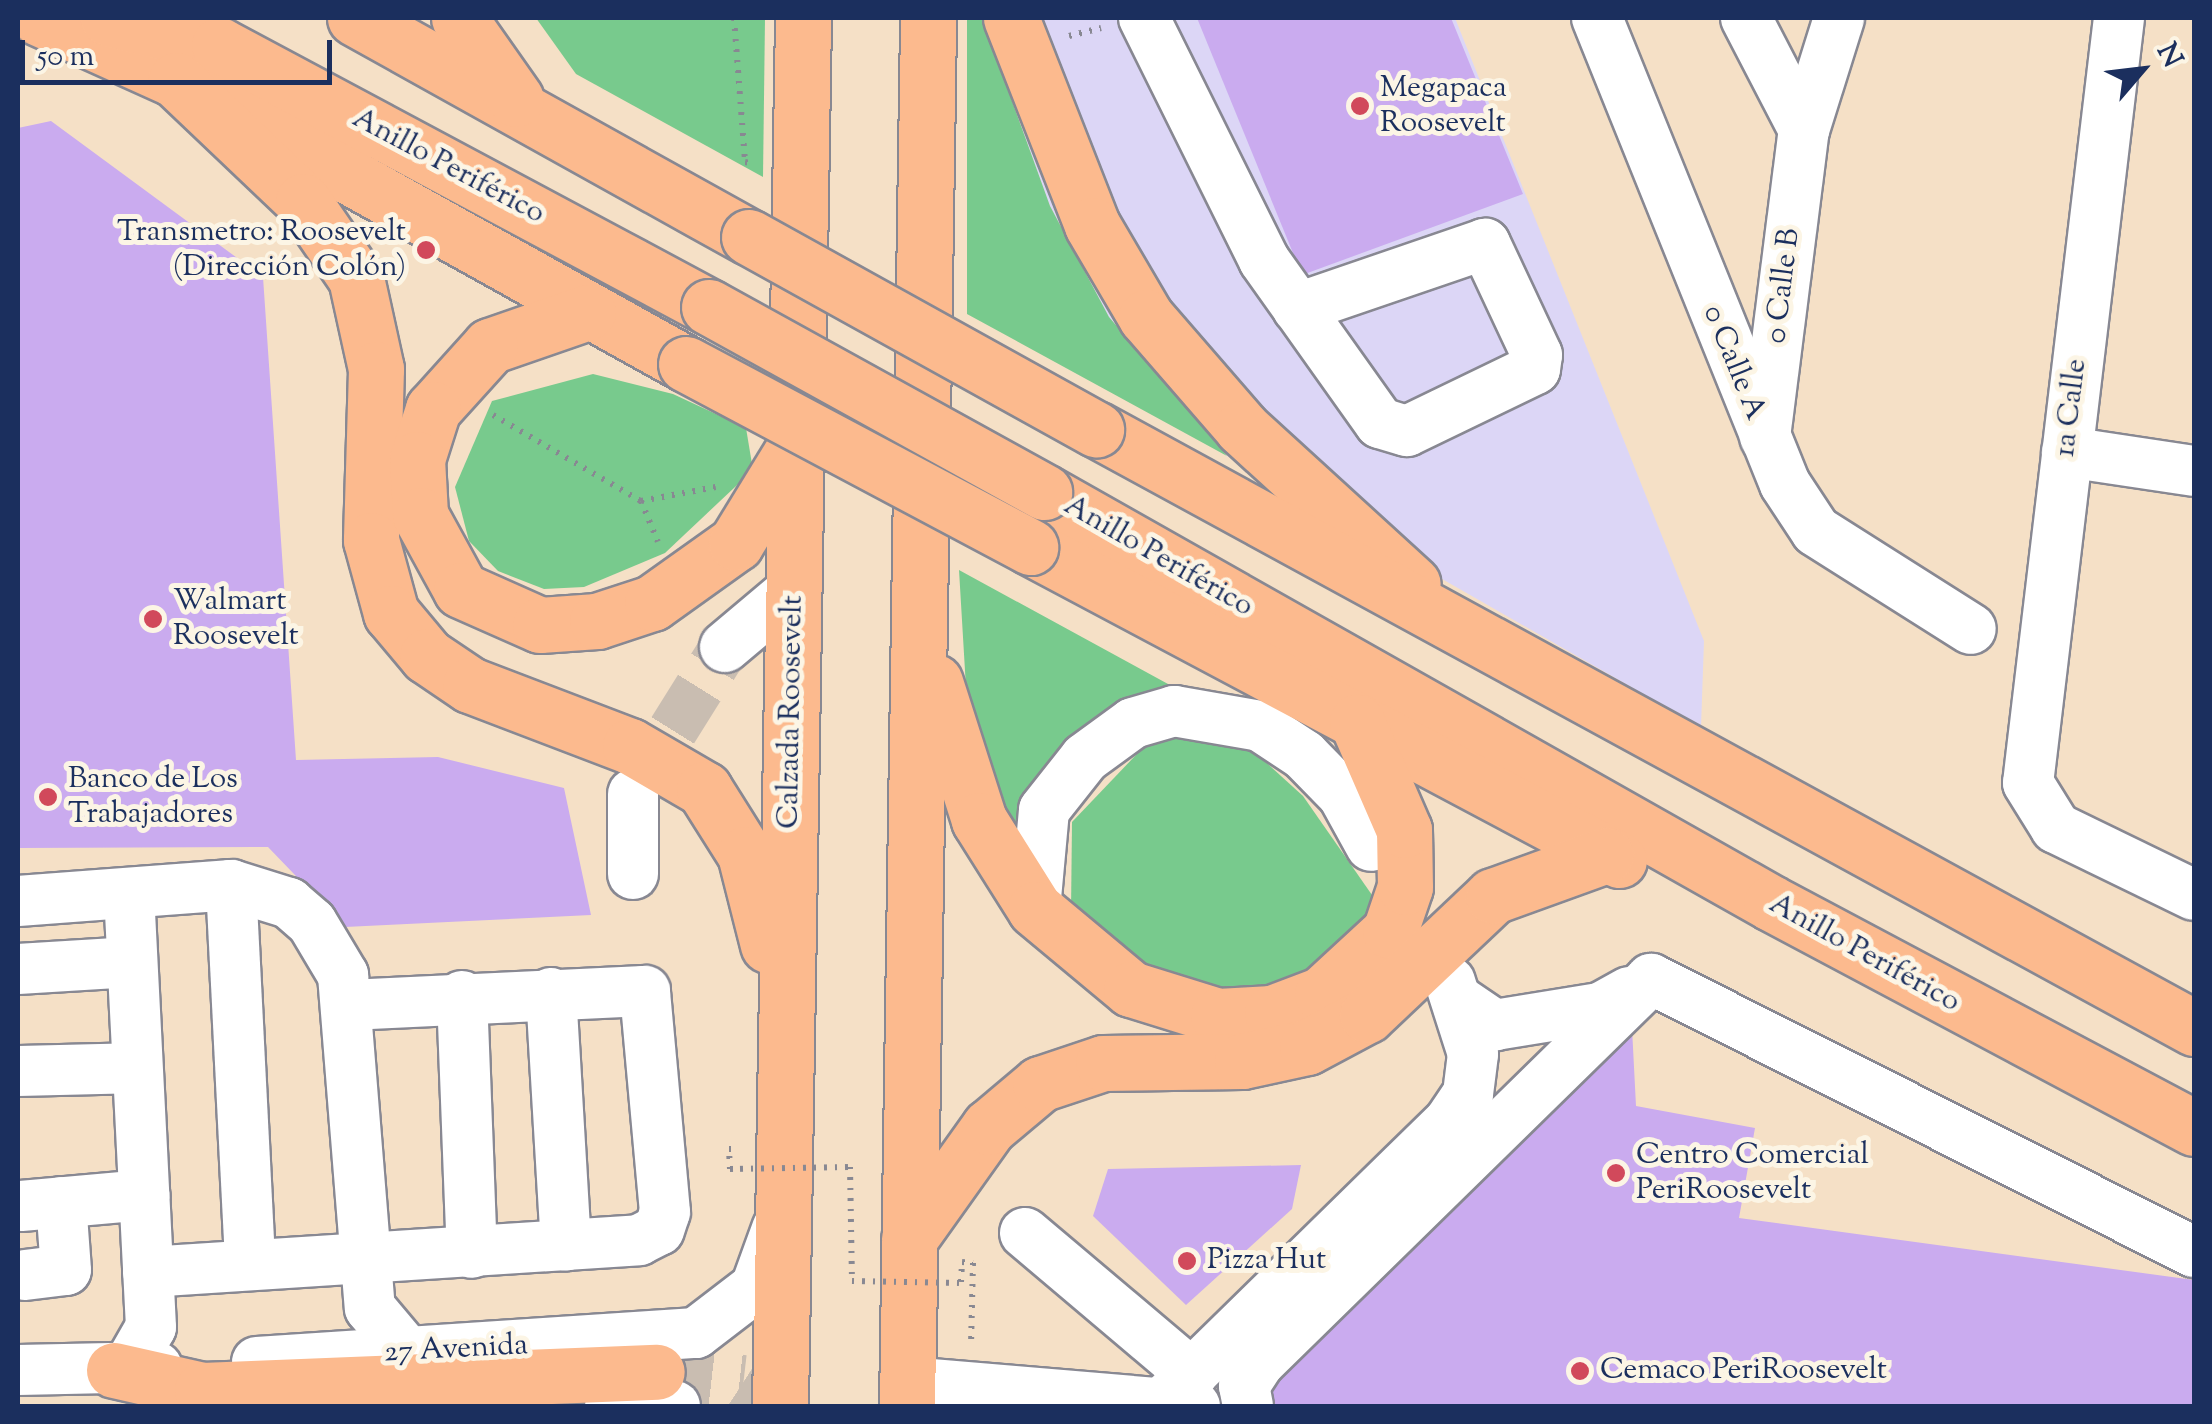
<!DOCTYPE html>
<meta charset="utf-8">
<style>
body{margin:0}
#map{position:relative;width:2212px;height:1424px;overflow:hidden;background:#f5e0c6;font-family:"Sorts Mill Goudy",serif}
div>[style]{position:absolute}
.built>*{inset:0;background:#dcd6f6}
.green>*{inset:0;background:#78ca8d}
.building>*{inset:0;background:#caabef}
.minor-tunnel>*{height:50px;margin-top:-25px;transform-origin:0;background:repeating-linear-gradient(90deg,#c9bdb1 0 50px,transparent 0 75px)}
.highway-tunnel>*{height:55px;margin-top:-27.5px;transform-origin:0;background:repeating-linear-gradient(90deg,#c9bdb1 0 55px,transparent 0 83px)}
.path>*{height:6px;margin-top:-3px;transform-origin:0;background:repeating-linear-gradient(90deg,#888892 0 2.5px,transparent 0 10.5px)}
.roads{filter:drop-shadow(2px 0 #888892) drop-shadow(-2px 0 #888892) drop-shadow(0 2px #888892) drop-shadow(0 -2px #888892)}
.minor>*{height:50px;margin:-25px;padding:0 25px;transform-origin:25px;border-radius:25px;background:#fff}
.highway>*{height:55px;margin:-27.5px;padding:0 27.5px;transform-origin:27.5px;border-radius:27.5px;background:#fcba8e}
.path-bridge>*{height:6px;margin-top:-3px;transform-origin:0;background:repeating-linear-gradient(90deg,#888892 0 2.5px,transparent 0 10.5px)}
.bridges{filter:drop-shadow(2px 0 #888892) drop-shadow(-2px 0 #888892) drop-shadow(0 2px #888892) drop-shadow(0 -2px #888892)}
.highway-bridge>*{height:55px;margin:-27.5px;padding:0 27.5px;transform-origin:27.5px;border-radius:27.5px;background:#fcba8e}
.dots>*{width:28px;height:28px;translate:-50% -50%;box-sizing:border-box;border:5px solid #fcf5e5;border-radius:50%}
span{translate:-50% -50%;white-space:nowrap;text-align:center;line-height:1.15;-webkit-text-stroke:10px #fcf5e5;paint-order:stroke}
.poi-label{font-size:30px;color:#1b2f5e}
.left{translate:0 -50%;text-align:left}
.right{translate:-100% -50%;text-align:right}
.street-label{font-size:30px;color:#1b2f5e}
.frame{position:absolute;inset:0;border:20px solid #1b2f5e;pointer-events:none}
.north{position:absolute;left:2092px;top:20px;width:100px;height:100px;-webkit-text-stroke:8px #fcf5e5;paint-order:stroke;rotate:62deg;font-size:28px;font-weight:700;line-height:40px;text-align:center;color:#1b2f5e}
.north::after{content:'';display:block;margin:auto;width:35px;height:45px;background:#1b2f5e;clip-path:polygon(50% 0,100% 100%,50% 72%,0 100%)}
.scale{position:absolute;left:20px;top:40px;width:312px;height:45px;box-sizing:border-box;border:5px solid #1b2f5e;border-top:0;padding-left:12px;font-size:30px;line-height:35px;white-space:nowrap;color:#1b2f5e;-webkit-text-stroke:8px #fcf5e5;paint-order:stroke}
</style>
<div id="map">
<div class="built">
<div style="clip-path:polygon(982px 18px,1455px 18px,1704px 641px,1701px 727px,1227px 456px,1109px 317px,1050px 206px)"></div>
</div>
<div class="green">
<div style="clip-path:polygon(536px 18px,765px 18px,763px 177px,576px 74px)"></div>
<div style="clip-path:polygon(967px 18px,982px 18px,1050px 206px,1109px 317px,1227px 456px,967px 314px)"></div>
<div style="clip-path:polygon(593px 374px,673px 394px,746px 428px,753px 470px,665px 553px,584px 587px,544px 589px,498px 571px,469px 541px,455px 487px,492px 401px)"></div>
<div style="clip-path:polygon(959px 570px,1190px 696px,1128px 701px,1026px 875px,969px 738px)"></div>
<div style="clip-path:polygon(1208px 728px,1258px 755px,1303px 796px,1372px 895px,1370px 931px,1293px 981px,1227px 992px,1165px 978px,1071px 912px,1072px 822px,1155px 735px)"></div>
</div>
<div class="building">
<div style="clip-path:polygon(1197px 18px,1451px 18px,1523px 194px,1302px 275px)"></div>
<div style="clip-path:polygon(51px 121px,263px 277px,296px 760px,438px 757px,564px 788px,591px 915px,345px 927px,268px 847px,18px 848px,18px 128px)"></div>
<div style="clip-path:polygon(1632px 1028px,1636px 1106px,1755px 1128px,1739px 1218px,2194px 1280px,2194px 1406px,1265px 1406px,1258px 1399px)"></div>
<div style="clip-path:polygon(1301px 1165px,1292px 1209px,1186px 1305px,1093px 1216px,1108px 1169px)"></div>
</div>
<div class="minor-tunnel">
<div style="left:633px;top:794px;width:173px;rotate:-58deg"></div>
</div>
<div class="highway-tunnel">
<div style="left:657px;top:1372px;width:87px;rotate:6.6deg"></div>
<div style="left:743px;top:1382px;width:44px;rotate:33deg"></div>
</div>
<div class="path">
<div style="left:734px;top:18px;width:144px;rotate:85.6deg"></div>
<div style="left:745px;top:162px;width:10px;rotate:11deg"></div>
<div style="left:1069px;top:36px;width:33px;rotate:-14deg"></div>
<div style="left:493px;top:415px;width:171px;rotate:30.2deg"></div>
<div style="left:641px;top:501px;width:76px;rotate:-10.6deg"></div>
<div style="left:641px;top:501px;width:44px;rotate:67.5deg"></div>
<div style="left:730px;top:1169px;width:20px;rotate:-93deg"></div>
<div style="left:729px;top:1149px;width:9px"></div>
<div style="left:961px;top:1282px;width:20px;rotate:-87deg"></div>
<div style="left:962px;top:1262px;width:11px;rotate:5deg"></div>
<div style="left:973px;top:1263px;width:82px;rotate:91.4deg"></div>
</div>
<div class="roads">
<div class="minor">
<div style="left:1144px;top:18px;width:270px;rotate:63.6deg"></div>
<div style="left:1264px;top:260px;width:200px;rotate:54.6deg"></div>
<div style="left:1380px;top:423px;width:28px;rotate:17deg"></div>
<div style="left:1407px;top:431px;width:142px;rotate:-25.8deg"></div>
<div style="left:1535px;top:369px;width:14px;rotate:-82deg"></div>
<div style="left:1537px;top:355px;width:123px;rotate:-115.1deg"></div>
<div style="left:1485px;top:244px;width:198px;rotate:161.1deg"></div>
<div style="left:1597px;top:18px;width:502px;rotate:68.03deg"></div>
<div style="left:1785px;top:484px;width:56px;rotate:56.6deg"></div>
<div style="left:1816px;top:531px;width:183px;rotate:32.3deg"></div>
<div style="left:1746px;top:18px;width:126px;rotate:62.6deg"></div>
<div style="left:2119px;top:18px;width:770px;rotate:96.78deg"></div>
<div style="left:2028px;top:783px;width:53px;rotate:58.1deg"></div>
<div style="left:2056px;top:828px;width:153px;rotate:25.9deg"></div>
<div style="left:1765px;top:437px;width:309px;rotate:-82.8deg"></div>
<div style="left:1804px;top:130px;width:117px;rotate:-72.6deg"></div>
<div style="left:2067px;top:452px;width:128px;rotate:8.5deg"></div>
<div style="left:725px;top:647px;width:92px;rotate:-40.1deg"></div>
<div style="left:633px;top:794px;width:80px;rotate:90deg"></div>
<div style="left:231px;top:885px;width:378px;rotate:87.1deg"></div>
<div style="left:18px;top:901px;width:214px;rotate:-4.3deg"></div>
<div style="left:231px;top:885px;width:61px;rotate:17.2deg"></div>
<div style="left:289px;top:903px;width:30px;rotate:41deg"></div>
<div style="left:312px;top:923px;width:61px;rotate:59.2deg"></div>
<div style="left:343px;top:975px;width:334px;rotate:85.4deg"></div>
<div style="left:370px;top:1308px;width:59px;rotate:49.8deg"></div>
<div style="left:1035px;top:909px;width:99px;rotate:-84.8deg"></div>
<div style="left:1044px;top:810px;width:66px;rotate:-51.7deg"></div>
<div style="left:1085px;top:758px;width:59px;rotate:-36.1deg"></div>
<div style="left:1133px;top:723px;width:43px;rotate:-16.3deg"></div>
<div style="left:1174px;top:711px;width:87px;rotate:9.9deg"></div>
<div style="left:1260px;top:726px;width:53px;rotate:33.4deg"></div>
<div style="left:1304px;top:755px;width:56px;rotate:45.7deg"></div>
<div style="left:1343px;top:795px;width:58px;rotate:61.2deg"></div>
<div style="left:18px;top:969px;width:114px;rotate:-3.5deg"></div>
<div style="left:551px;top:993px;width:253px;rotate:86.6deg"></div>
<div style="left:462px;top:996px;width:257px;rotate:87.8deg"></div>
<div style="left:1462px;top:1003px;width:40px;rotate:34deg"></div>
<div style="left:1495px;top:1025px;width:106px;rotate:-9.2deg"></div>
<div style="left:1600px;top:1008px;width:33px;rotate:-29deg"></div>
<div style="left:18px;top:1071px;width:119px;rotate:-1.4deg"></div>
<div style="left:21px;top:1206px;width:124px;rotate:-5.1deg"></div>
<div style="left:1025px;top:1233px;width:219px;rotate:40.2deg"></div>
<div style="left:148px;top:1272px;width:492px;rotate:-3.7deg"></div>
<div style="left:639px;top:1240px;width:22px;rotate:-27deg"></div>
<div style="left:659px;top:1230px;width:19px;rotate:-72deg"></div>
<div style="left:665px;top:1212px;width:222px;rotate:-95.2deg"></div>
<div style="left:645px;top:991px;width:298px;rotate:177.3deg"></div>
<div style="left:25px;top:1275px;width:41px;rotate:-7deg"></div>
<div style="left:66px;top:1270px;width:68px;rotate:-94.2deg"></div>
<div style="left:257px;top:1362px;width:440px;rotate:-3.8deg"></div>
<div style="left:696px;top:1333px;width:76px;rotate:-37.5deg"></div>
<div style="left:756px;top:1287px;width:62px;rotate:-70.1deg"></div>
<div style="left:127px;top:1369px;width:48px;rotate:-60.3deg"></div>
<div style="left:151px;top:1327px;width:434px;rotate:-92.9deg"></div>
<div style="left:18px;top:1370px;width:139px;rotate:-1.2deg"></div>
<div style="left:907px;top:1382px;width:289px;rotate:4.8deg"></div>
<div style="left:1168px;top:1397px;width:393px;rotate:-44.4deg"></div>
<div style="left:1449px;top:1122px;width:34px;rotate:-56deg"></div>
<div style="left:1468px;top:1094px;width:40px;rotate:-82.9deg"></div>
<div style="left:1473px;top:1054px;width:76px;rotate:-107.7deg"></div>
<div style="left:610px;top:1406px;width:65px"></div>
<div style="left:1248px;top:1406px;width:20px;rotate:-101deg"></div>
<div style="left:1244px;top:1386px;width:27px;rotate:-57deg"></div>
<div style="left:1259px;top:1363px;width:549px;rotate:-44.41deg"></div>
<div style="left:1651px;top:979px;width:608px;rotate:26.69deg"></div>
</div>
<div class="highway">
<div style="left:39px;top:18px;width:150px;rotate:24.3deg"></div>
<div style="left:176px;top:80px;width:584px;rotate:29.11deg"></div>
<div style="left:108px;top:18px;width:114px;rotate:13.7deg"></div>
<div style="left:219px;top:45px;width:556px;rotate:28.13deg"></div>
<div style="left:355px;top:18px;width:451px;rotate:29.1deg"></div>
<div style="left:459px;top:18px;width:99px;rotate:54.9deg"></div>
<div style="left:1011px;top:18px;width:222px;rotate:68.6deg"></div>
<div style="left:1092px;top:225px;width:107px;rotate:59.6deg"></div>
<div style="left:1146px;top:317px;width:147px;rotate:49.1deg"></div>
<div style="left:1242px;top:428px;width:231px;rotate:42.4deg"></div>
<div style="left:176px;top:80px;width:175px;rotate:43.6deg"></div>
<div style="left:303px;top:201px;width:93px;rotate:55.5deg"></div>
<div style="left:356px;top:278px;width:93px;rotate:77.6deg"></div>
<div style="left:376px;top:369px;width:171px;rotate:91.7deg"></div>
<div style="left:371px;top:540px;width:76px;rotate:74.7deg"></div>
<div style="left:391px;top:613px;width:56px;rotate:50.1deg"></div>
<div style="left:427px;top:656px;width:52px;rotate:34deg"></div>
<div style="left:470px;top:685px;width:171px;rotate:20.9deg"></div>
<div style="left:630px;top:746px;width:86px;rotate:30.2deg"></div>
<div style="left:704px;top:789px;width:77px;rotate:57.8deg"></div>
<div style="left:745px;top:854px;width:94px;rotate:75.8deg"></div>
<div style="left:588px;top:312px;width:104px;rotate:160.9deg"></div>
<div style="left:490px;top:346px;width:85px;rotate:132.1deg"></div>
<div style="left:433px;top:409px;width:52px;rotate:107.7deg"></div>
<div style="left:417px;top:459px;width:56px;rotate:86.9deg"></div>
<div style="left:420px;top:515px;width:85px;rotate:61.3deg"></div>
<div style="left:461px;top:590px;width:86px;rotate:23.9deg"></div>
<div style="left:540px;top:625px;width:57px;rotate:-4deg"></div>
<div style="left:597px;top:621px;width:58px;rotate:-18.1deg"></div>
<div style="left:652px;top:603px;width:103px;rotate:-35.5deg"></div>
<div style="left:736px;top:543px;width:109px;rotate:-58.5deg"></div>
<div style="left:1096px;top:429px;width:1251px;rotate:28.61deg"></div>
<div style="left:1044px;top:492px;width:835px;rotate:29.48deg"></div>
<div style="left:1771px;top:903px;width:479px;rotate:28deg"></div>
<div style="left:1030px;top:547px;width:667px;rotate:27.99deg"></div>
<div style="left:935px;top:682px;width:145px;rotate:72.3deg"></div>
<div style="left:979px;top:820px;width:105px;rotate:57.8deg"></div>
<div style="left:1035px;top:909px;width:125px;rotate:39.8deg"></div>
<div style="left:1131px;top:989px;width:91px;rotate:17.2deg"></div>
<div style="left:1218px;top:1016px;width:54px;rotate:-3.2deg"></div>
<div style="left:1272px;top:1013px;width:53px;rotate:-20.8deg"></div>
<div style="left:1322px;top:994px;width:93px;rotate:-42.8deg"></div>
<div style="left:1390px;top:931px;width:46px;rotate:-71.2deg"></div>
<div style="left:1405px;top:887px;width:57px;rotate:-91deg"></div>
<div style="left:1404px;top:830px;width:118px;rotate:-113.5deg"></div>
<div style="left:909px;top:1239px;width:138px;rotate:-54.5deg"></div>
<div style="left:989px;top:1127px;width:67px;rotate:-40.1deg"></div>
<div style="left:1040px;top:1084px;width:66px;rotate:-18.4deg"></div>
<div style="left:1103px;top:1063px;width:139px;rotate:-0.8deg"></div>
<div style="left:1242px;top:1061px;width:66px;rotate:-12.2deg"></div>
<div style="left:1307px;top:1047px;width:68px;rotate:-28.1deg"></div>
<div style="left:1367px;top:1015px;width:173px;rotate:-43.4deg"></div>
<div style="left:1493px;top:896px;width:120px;rotate:-19.9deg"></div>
<div style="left:114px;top:1370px;width:90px;rotate:12.8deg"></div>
<div style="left:202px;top:1390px;width:455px;rotate:-2.3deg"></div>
<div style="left:780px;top:1406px;width:1388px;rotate:-89.05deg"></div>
<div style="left:907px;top:1406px;width:1388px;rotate:-89.13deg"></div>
</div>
</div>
<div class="path-bridge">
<div style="left:730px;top:1169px;width:120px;rotate:-1deg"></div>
<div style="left:850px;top:1167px;width:114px;rotate:89deg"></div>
<div style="left:852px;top:1281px;width:109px;rotate:1.1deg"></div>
</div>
<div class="bridges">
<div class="highway-bridge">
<div style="left:749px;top:237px;width:397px;rotate:29deg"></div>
<div style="left:709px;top:307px;width:383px;rotate:28.9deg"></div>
<div style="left:686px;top:364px;width:390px;rotate:28deg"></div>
</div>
</div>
<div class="dots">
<div style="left:1360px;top:106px;background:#d1495b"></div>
<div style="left:426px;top:250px;background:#d1495b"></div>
<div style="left:153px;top:619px;background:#d1495b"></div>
<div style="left:48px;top:797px;background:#d1495b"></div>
<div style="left:1616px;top:1173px;background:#d1495b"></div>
<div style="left:1187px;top:1261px;background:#d1495b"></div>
<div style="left:1580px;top:1371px;background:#d1495b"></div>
</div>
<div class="poi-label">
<span class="left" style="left:1380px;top:106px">Megapaca<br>Roosevelt</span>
<span class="right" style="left:406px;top:250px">Transmetro: Roosevelt<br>(Dirección Colón)</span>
<span class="left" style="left:173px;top:619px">Walmart<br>Roosevelt</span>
<span class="left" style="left:68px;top:797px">Banco de Los<br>Trabajadores</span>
<span class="left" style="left:1636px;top:1173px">Centro Comercial<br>PeriRoosevelt</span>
<span class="left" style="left:1207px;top:1261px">Pizza Hut</span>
<span class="left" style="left:1600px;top:1371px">Cemaco PeriRoosevelt</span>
</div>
<div class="street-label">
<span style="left:448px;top:167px;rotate:28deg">Anillo Periférico</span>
<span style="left:1784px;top:286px;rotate:-83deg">0 Calle B</span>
<span style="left:1733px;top:363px;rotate:68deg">0 Calle A</span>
<span style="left:2072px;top:408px;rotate:-83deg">1a Calle</span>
<span style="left:1158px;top:557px;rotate:30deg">Anillo Periférico</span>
<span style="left:792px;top:712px;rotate:-89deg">Calzada Roosevelt</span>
<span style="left:1864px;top:954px;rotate:29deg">Anillo Periférico</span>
<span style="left:456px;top:1350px;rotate:-3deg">27 Avenida</span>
</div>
<div class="frame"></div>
<div class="north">N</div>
<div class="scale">50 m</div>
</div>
